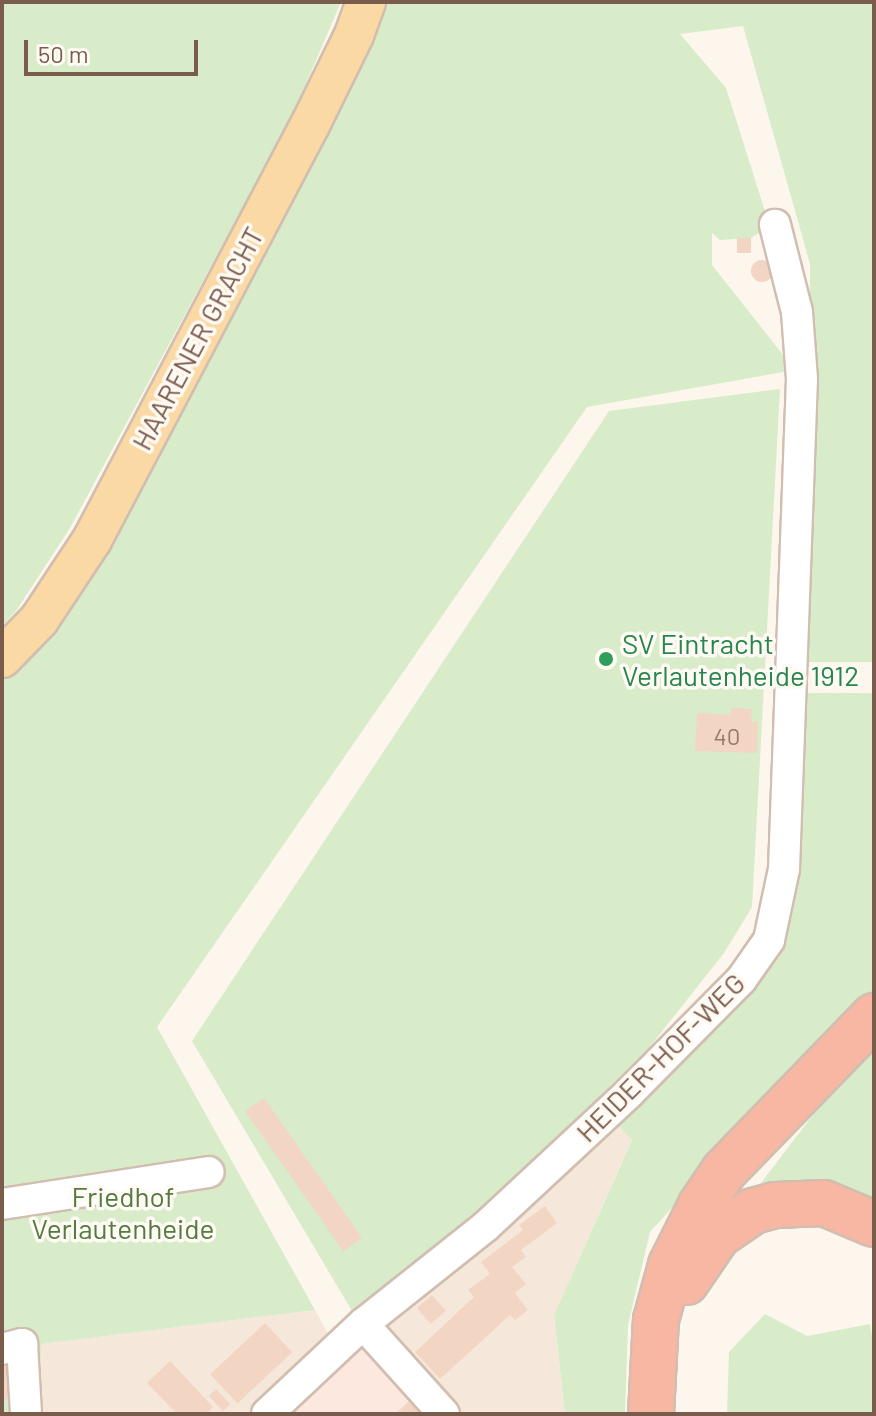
<!DOCTYPE html>
<style>
body{margin:0}
#map{position:relative;width:876px;height:1416px;overflow:hidden;background:#fdf6ec;font-family:Barlow,sans-serif}
div>[style]{position:absolute}
.residential>*{inset:0;background:#f5e8da}
.commercial>*{inset:0;background:#fde8e0}
.green>*{inset:0;background:#d8ecc9}
.building>*{inset:0;background:#f3d5c3;transform-origin:0 0}
.round{border-radius:50%}
.roads{filter:drop-shadow(2px 0 #d1beb0) drop-shadow(-2px 0 #d1beb0) drop-shadow(0 2px #d1beb0) drop-shadow(0 -2px #d1beb0)}
.minor>*{height:30px;margin:-15px;padding:0 15px;transform-origin:15px;border-radius:15px;background:#fff}
.major>*{height:38px;margin:-19px;padding:0 19px;transform-origin:19px;border-radius:19px;background:#fbd9a5}
.highway>*{height:44px;margin:-22px;padding:0 22px;transform-origin:22px;border-radius:22px;background:#f7b7a3}
.dots>*{width:22px;height:22px;translate:-50% -50%;box-sizing:border-box;border:4px solid #fffaf3;border-radius:50%}
span{translate:-50% -50%;white-space:nowrap;text-align:center;line-height:1.15;-webkit-text-stroke:7px #fffaf3;paint-order:stroke}
.number-label{font-size:24px;color:#987a6a}
.number-label span{-webkit-text-stroke-width:0}
.street-label{font-size:28px;color:#7a5c4d}
.leisure-label{font-size:28px;color:#27864d}
.left{translate:0 -50%;text-align:left}
.park-label{font-size:28px;color:#537a41}
.frame{position:absolute;inset:0;border:4px solid #7a5c4d;pointer-events:none}
.scale{position:absolute;left:24px;top:40px;width:174px;height:36px;box-sizing:border-box;border:4px solid #7a5c4d;border-top:0;padding-left:10px;font-size:24px;line-height:28px;white-space:nowrap;color:#7a5c4d;-webkit-text-stroke:6px #fffaf3;paint-order:stroke}
</style>
<div id="map">
<div class="residential">
<div style="clip-path:polygon(617px 1124px,632px 1139px,554px 1315px,565px 1414px,457px 1414px,377px 1328px)"></div>
<div style="clip-path:polygon(315px 1310px,330px 1337px,248px 1414px,36px 1414px,42px 1344px)"></div>
</div>
<div class="commercial">
<div style="clip-path:polygon(377px 1328px,457px 1414px,285px 1414px)"></div>
</div>
<div class="green">
<div style="clip-path:polygon(2px 2px,341px 2px,293px 114px,70px 528px,16px 611px,2px 626px)"></div>
<div style="clip-path:polygon(380px 2px,874px 2px,874px 662px,808px 662px,810px 264px,743px 26px,680px 34px,726px 88px,768px 221px,765px 229px,751px 238px,720px 240px,712px 233px,712px 265px,795px 370px,587px 407px,157px 1027px,315px 1310px,42px 1344px,36px 1414px,2px 1414px,2px 675px)"></div>
<div style="clip-path:polygon(780px 389px,752px 907px,724px 953px,622px 1082px,477px 1217px,352px 1311px,192px 1041px,609px 411px)"></div>
<div style="clip-path:polygon(806px 693px,874px 693px,874px 990px,864px 1006px,756px 1115px,650px 1232px,628px 1325px,625px 1414px,565px 1414px,554px 1315px,632px 1140px,617px 1124px,754px 990px,784px 947px,800px 870px)"></div>
<div style="clip-path:polygon(874px 1035px,874px 1211px,754px 1192px)"></div>
<div style="clip-path:polygon(765px 1314px,807px 1336px,870px 1324px,874px 1348px,874px 1414px,727px 1414px,729px 1352px)"></div>
</div>
<div class="building">
<div style="left:737px;top:238px;width:14px;height:15px"></div>
<div class="round" style="left:751px;top:260px;width:22px;height:22px"></div>
<div style="clip-path:polygon(731px 708px,752px 709px,751px 722px,758px 722px,757px 753px,695px 751px,697px 713px,731px 715px)"></div>
<div style="left:264px;top:1098px;width:171px;height:23px;rotate:55deg"></div>
<div style="clip-path:polygon(545px 1206px,557px 1223px,521px 1250px,526px 1257px,512px 1267px,526px 1284px,515px 1293px,528px 1310px,515px 1320px,510px 1315px,440px 1379px,415px 1352px,474px 1297px,468px 1290px,490px 1274px,481px 1262px,523px 1230px,519px 1225px)"></div>
<div style="left:432px;top:1295px;width:21px;height:20px;rotate:49deg"></div>
<div style="left:265px;top:1323px;width:40px;height:75px;rotate:47deg"></div>
<div style="clip-path:polygon(170px 1361px,213px 1407px,206px 1414px,177px 1414px,147px 1383px)"></div>
<div style="clip-path:polygon(14px 1364px,19px 1397px,2px 1400px,2px 1366px)"></div>
<div style="left:216px;top:1389px;width:21px;height:10px;rotate:47deg"></div>
<div style="clip-path:polygon(420px 1391px,441px 1414px,395px 1414px)"></div>
</div>
<div class="roads">
<div class="minor">
<div style="left:2px;top:1204px;width:209px;rotate:-8.8deg"></div>
<div style="left:363px;top:1324px;width:121px;rotate:48deg"></div>
<div style="left:2px;top:1349px;width:21px;rotate:-14deg"></div>
<div style="left:22px;top:1344px;width:70px;rotate:86.7deg"></div>
<div style="left:267px;top:1414px;width:132px;rotate:-43.2deg"></div>
<div style="left:363px;top:1324px;width:157px;rotate:-38.5deg"></div>
<div style="left:486px;top:1226px;width:195px;rotate:-42.9deg"></div>
<div style="left:629px;top:1093px;width:159px;rotate:-45.3deg"></div>
<div style="left:741px;top:980px;width:49px;rotate:-55deg"></div>
<div style="left:769px;top:940px;width:73px;rotate:-78.1deg"></div>
<div style="left:784px;top:869px;width:490px;rotate:-87.9deg"></div>
<div style="left:802px;top:379px;width:67px;rotate:-94.3deg"></div>
<div style="left:797px;top:312px;width:90px;rotate:-104.2deg"></div>
</div>
<div class="major">
<div style="left:2px;top:658px;width:53px;rotate:-45.8deg"></div>
<div style="left:39px;top:620px;width:96px;rotate:-56.5deg"></div>
<div style="left:92px;top:540px;width:469px;rotate:-62.3deg"></div>
<div style="left:310px;top:125px;width:100px;rotate:-63.9deg"></div>
<div style="left:354px;top:35px;width:35px;rotate:-70deg"></div>
</div>
<div class="highway">
<div style="left:686px;top:1282px;width:57px;rotate:-55.8deg"></div>
<div style="left:718px;top:1235px;width:42px;rotate:-34.4deg"></div>
<div style="left:753px;top:1211px;width:23px;rotate:-15deg"></div>
<div style="left:775px;top:1205px;width:49px;rotate:-2.3deg"></div>
<div style="left:824px;top:1203px;width:54px;rotate:22.8deg"></div>
<div style="left:651px;top:1414px;width:94px;rotate:-87deg"></div>
<div style="left:656px;top:1320px;width:57px;rotate:-74.7deg"></div>
<div style="left:671px;top:1265px;width:67px;rotate:-63.4deg"></div>
<div style="left:701px;top:1205px;width:41px;rotate:-55.9deg"></div>
<div style="left:724px;top:1171px;width:216px;rotate:-45.9deg"></div>
</div>
</div>
<div class="dots">
<div style="left:606px;top:659px;background:#2e9e5b"></div>
</div>
<div class="number-label">
<span style="left:727px;top:736px">40</span>
</div>
<div class="street-label">
<span style="left:197px;top:338px;rotate:-62deg">HAARENER GRACHT</span>
<span style="left:660px;top:1057px;rotate:-45deg">HEIDER-HOF-WEG</span>
</div>
<div class="leisure-label">
<span class="left" style="left:622px;top:659px">SV Eintracht<br>Verlautenheide 1912</span>
</div>
<div class="park-label">
<span style="left:123px;top:1212px">Friedhof<br>Verlautenheide</span>
</div>
<div class="frame"></div>
<div class="scale">50 m</div>
</div>
